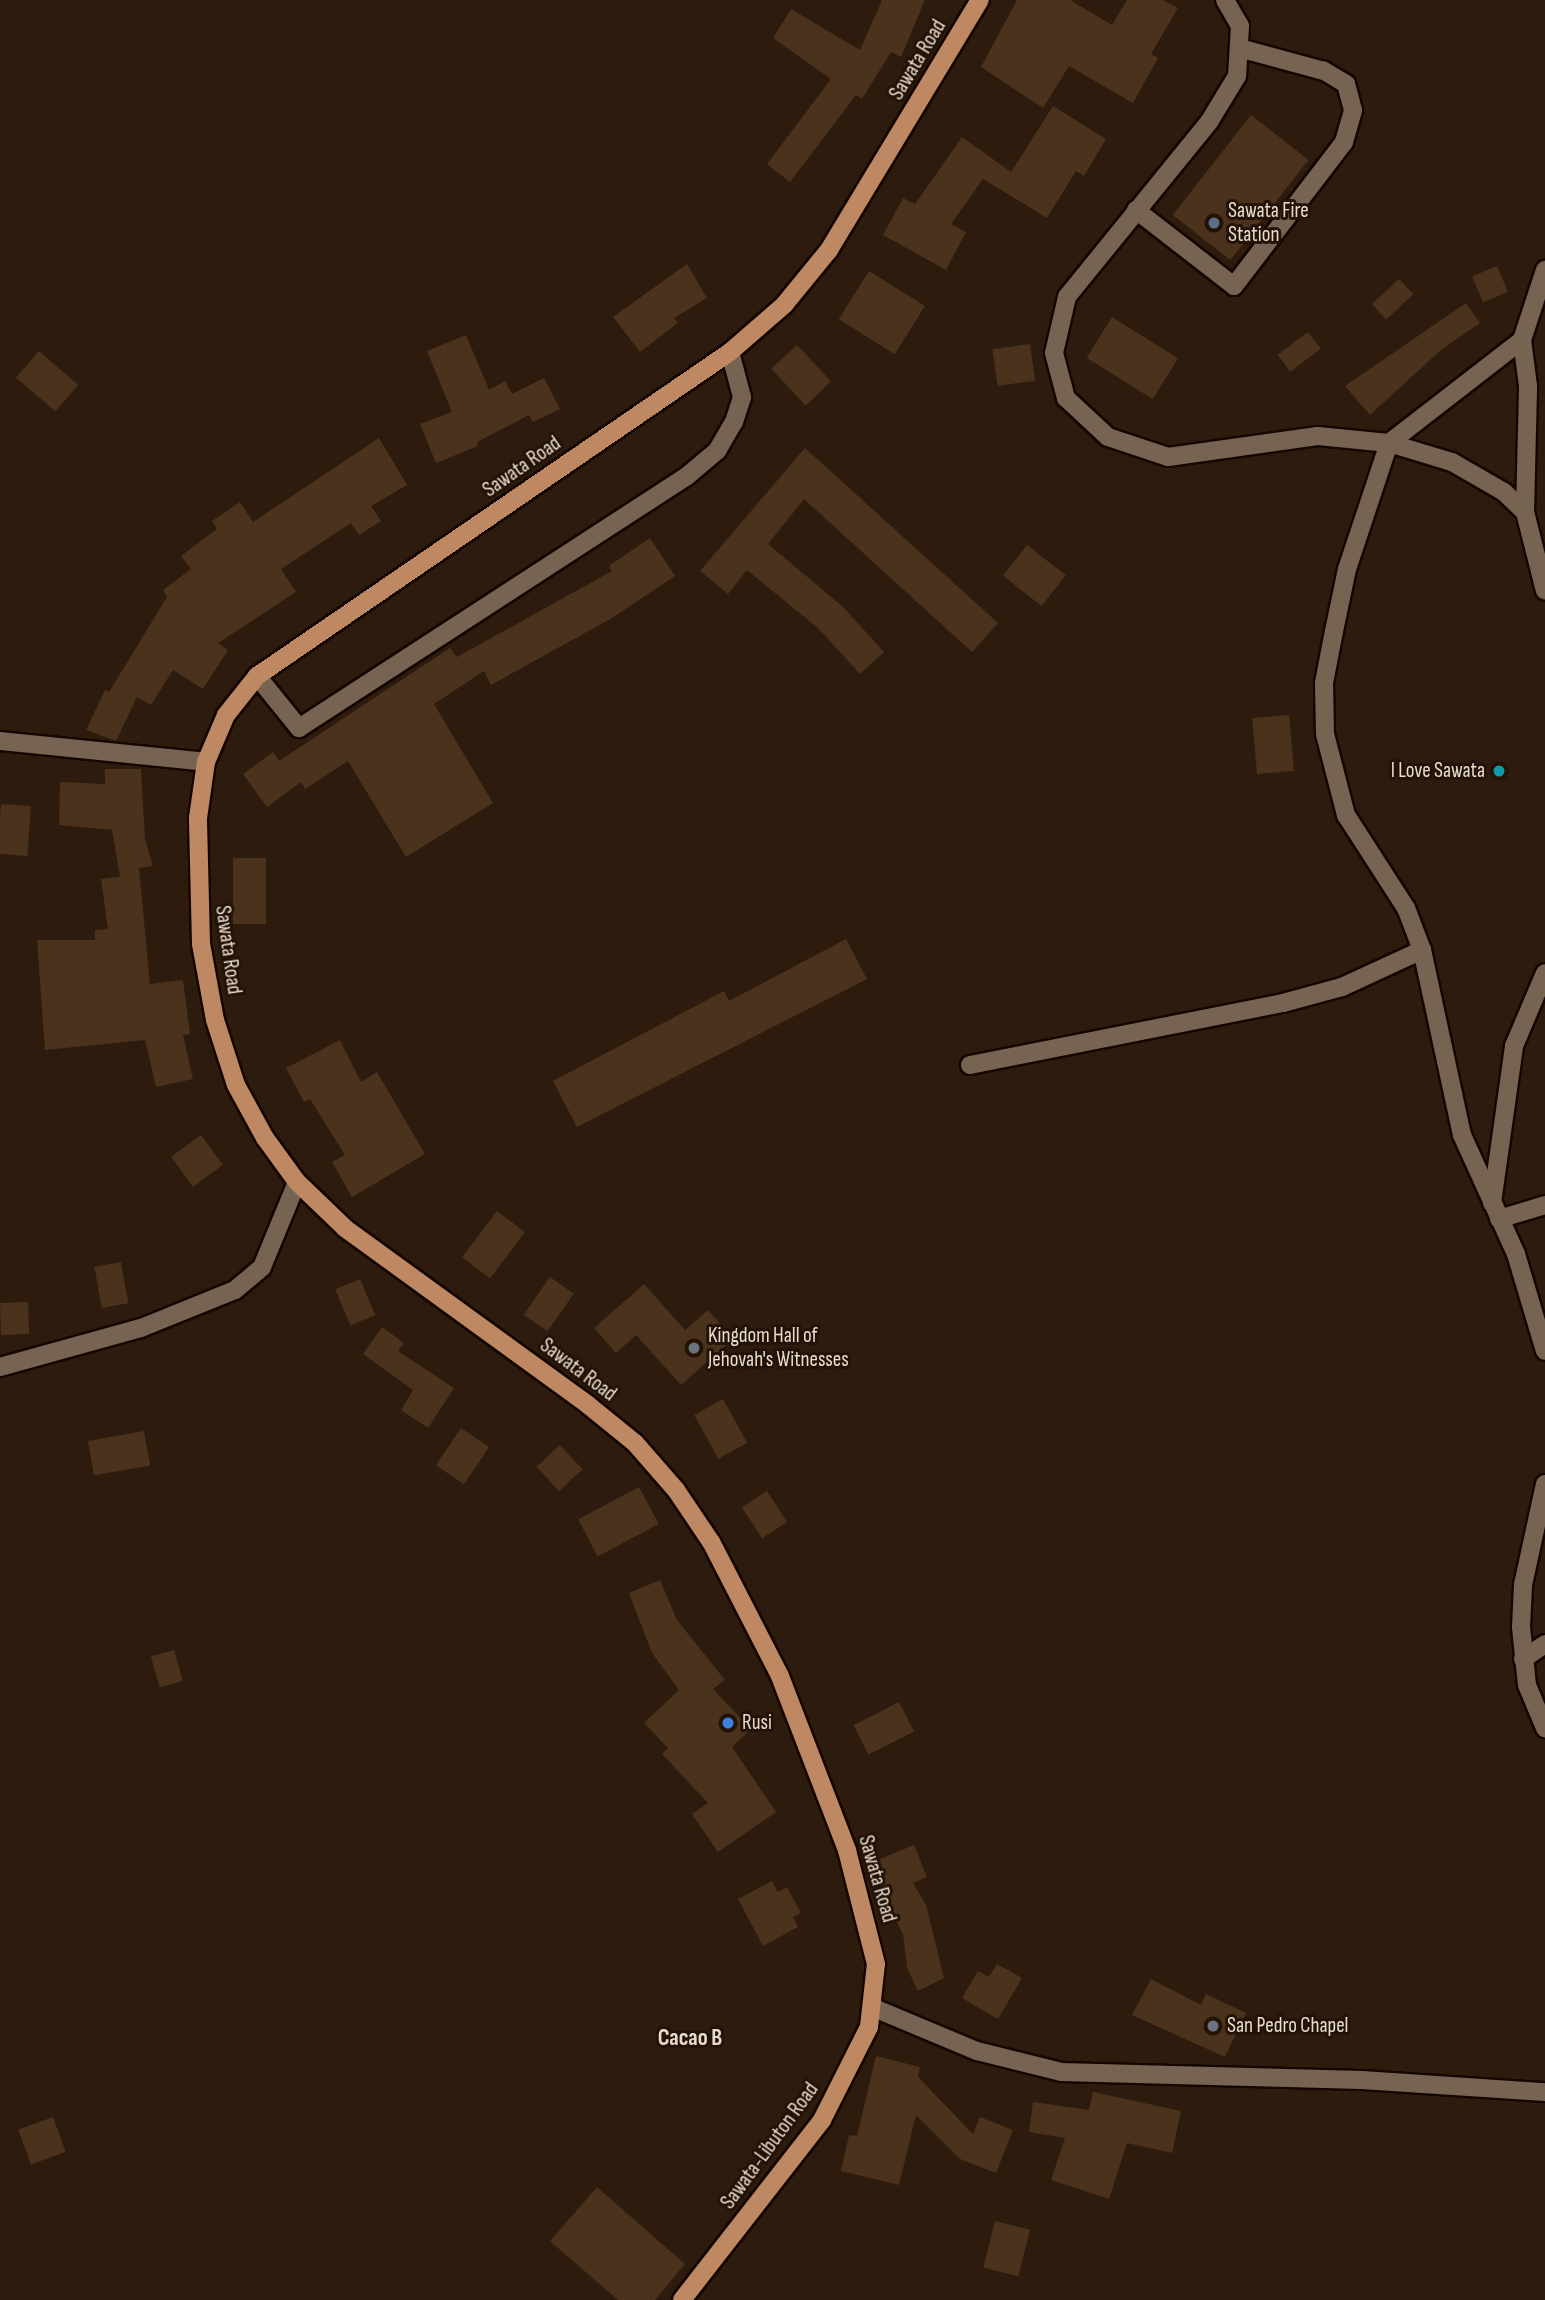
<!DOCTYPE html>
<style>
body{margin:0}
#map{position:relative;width:1545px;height:2300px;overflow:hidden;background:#2d1c0d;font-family:"Sofia Sans Condensed",sans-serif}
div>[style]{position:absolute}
.building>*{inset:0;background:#4a321c;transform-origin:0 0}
.roads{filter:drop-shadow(2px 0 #140600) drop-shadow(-2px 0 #140600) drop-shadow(0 2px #140600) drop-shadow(0 -2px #140600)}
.minor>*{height:18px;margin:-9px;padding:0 9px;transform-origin:9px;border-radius:9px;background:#776351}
.major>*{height:18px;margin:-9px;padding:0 9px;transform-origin:9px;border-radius:9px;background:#bd8862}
.dots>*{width:19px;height:19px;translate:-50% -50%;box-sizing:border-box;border:4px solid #231304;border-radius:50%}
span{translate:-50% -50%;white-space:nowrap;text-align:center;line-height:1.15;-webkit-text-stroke:6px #231304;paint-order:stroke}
.street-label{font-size:21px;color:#e7dbd2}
.poi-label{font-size:21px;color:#e7dbd2}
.left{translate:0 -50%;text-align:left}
.right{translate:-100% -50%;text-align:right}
.neighbourhood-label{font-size:23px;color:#e7dbd2;font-weight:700}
</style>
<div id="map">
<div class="building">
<div style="clip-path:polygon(882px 0,925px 0,901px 57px,891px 52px,862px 99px,856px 95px,790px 182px,767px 164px,831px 79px,773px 38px,791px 9px,860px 50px)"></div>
<div style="clip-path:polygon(1017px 0,1070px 0,1112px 25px,1127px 0,1163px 0,1178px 8px,1151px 54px,1158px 58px,1133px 103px,1069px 66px,1043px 108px,981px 67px)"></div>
<div style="clip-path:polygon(1053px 106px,1106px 139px,1084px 176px,1076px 171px,1047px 218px,983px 179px,951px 224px,966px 232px,946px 270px,883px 235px,903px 198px,915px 204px,962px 137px,1011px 172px)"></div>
<div style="left:1251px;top:115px;width:73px;height:127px;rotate:38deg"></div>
<div style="clip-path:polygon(687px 264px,707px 298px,674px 318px,678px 323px,640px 352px,613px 317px)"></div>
<div style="left:1497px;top:266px;width:28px;height:27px;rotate:67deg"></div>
<div style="left:869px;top:271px;width:66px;height:57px;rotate:32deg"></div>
<div style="left:1399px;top:279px;width:21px;height:37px;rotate:47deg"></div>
<div style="clip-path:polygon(1466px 303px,1480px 323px,1442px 349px,1370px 415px,1345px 386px)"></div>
<div style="left:1112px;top:317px;width:78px;height:48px;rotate:32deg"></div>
<div style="left:1308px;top:332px;width:21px;height:38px;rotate:53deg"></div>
<div style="clip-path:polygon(466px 335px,489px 390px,505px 381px,512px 394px,544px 378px,560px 409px,533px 422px,529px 415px,477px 442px,478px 446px,436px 463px,420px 424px,452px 412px,427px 351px)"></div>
<div style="left:1030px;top:344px;width:37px;height:38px;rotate:82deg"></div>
<div style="left:797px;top:345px;width:50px;height:35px;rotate:47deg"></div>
<div style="left:39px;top:351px;width:52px;height:35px;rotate:41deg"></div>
<div style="clip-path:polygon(379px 438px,407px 485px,371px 506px,381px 521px,359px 535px,351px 523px,281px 569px,296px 592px,218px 643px,228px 650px,203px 689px,173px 670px,151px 705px,137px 697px,116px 741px,86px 730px,105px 690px,109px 692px,167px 597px,163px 590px,191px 569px,181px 556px,217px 529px,212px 521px,240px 502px,253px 522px)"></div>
<div style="clip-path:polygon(805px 448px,998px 623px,972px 652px,804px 499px,768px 544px,842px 606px,884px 652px,860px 674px,819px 629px,747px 570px,728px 594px,700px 571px)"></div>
<div style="clip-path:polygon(650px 538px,675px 576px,612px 618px,491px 685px,484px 671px,434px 704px,493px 803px,406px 857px,348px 761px,305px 789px,301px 782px,267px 807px,243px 774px,273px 752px,279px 761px,450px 648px,457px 657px,612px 571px,609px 566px)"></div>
<div style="left:1027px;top:545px;width:49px;height:39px;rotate:38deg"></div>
<div style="left:1289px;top:715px;width:56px;height:37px;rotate:85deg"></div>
<div style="clip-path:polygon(105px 769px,141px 769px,145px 839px,153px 866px,139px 868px,150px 984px,183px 980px,190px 1034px,183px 1035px,193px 1079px,156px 1087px,145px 1040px,45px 1050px,37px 940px,95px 940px,95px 930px,108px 929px,101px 879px,120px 877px,112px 830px,59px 825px,60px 782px,105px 784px)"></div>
<div style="left:1px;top:804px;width:30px;height:50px;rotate:4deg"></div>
<div style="left:233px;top:858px;width:33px;height:66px"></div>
<div style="clip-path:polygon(846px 939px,867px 979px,577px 1127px,553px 1081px,724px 991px,729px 1001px)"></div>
<div style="clip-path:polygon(340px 1040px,361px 1082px,377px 1072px,425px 1154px,352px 1197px,332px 1162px,345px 1155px,310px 1099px,304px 1102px,286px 1068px)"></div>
<div style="left:201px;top:1135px;width:37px;height:37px;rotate:54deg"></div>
<div style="left:497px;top:1211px;width:35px;height:58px;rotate:37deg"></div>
<div style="left:121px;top:1262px;width:42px;height:27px;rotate:80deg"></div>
<div style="left:550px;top:1277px;width:29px;height:46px;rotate:35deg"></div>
<div style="left:360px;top:1279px;width:39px;height:27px;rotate:67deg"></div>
<div style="clip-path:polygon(644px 1284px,685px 1330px,708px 1310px,733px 1339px,681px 1385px,636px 1335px,616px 1353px,594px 1328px)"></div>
<div style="left:28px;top:1302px;width:32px;height:28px;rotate:88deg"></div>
<div style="clip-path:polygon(382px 1327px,404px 1343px,398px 1351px,454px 1388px,428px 1428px,401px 1410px,413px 1390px,363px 1354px)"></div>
<div style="left:723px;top:1399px;width:50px;height:33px;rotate:61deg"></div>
<div style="left:461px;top:1428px;width:34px;height:45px;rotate:34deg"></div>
<div style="left:144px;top:1431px;width:35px;height:57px;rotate:80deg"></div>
<div style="left:560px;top:1445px;width:33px;height:32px;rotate:47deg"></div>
<div style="left:639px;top:1487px;width:42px;height:69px;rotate:62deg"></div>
<div style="left:767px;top:1491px;width:37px;height:30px;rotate:57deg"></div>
<div style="clip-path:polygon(660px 1580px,677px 1620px,725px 1680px,713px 1689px,751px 1729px,732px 1747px,776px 1812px,718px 1852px,692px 1814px,708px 1803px,662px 1754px,668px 1748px,644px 1723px,679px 1690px,652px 1653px,629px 1593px)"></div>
<div style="left:174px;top:1650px;width:32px;height:24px;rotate:74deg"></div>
<div style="left:899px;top:1702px;width:33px;height:51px;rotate:63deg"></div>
<div style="clip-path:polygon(914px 1845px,927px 1877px,913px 1883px,926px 1905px,944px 1978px,918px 1991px,907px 1968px,903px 1934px,868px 1864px)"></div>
<div style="clip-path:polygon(772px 1881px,778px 1892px,787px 1887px,801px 1913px,793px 1917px,798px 1927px,763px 1946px,738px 1899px)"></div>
<div style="clip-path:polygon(997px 1964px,1022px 1978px,998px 2019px,962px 1998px,978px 1971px,989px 1977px)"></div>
<div style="clip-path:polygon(1151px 1979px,1201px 2005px,1206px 1994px,1246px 2013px,1225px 2057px,1132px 2015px)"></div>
<div style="clip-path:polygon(876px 2056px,920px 2067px,918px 2077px,973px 2134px,980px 2117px,1013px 2130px,996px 2173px,960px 2159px,916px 2115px,899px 2185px,841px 2171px,849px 2135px,857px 2136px)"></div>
<div style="clip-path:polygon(1093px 2092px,1181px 2111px,1172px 2153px,1127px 2143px,1109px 2199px,1051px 2180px,1065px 2138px,1029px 2132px,1033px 2102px,1089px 2110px)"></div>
<div style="left:53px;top:2117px;width:37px;height:37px;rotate:70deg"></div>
<div style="clip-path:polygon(597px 2187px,685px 2264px,655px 2300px,618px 2300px,550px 2241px)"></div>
<div style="left:995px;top:2221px;width:36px;height:48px;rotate:14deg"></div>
</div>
<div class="roads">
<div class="minor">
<div style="left:1225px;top:0;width:30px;rotate:60deg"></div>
<div style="left:1240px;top:26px;width:50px;rotate:93.4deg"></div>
<div style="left:1237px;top:76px;width:54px;rotate:121.3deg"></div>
<div style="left:1209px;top:122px;width:225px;rotate:129.1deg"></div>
<div style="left:1067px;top:297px;width:57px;rotate:103.1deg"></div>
<div style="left:1054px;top:353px;width:47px;rotate:75.1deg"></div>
<div style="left:1066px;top:398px;width:57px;rotate:42.9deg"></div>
<div style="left:1108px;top:437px;width:63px;rotate:18.4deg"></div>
<div style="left:1168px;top:457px;width:151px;rotate:-8deg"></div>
<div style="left:1318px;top:436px;width:71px;rotate:5.6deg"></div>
<div style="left:1389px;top:443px;width:66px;rotate:16.8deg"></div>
<div style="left:1452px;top:462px;width:60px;rotate:30deg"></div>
<div style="left:1504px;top:492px;width:29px;rotate:44deg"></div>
<div style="left:1525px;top:512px;width:81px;rotate:75.8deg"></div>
<div style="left:1136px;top:210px;width:124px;rotate:37.8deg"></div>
<div style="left:1234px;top:286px;width:181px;rotate:-52.6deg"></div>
<div style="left:1344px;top:142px;width:33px;rotate:-74deg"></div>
<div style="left:1353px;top:110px;width:27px;rotate:-105deg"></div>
<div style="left:1346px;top:84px;width:26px;rotate:-149deg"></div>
<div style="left:1324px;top:71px;width:84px;rotate:-164.8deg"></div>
<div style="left:1522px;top:340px;width:168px;rotate:142.2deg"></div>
<div style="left:1389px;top:443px;width:133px;rotate:108.4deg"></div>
<div style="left:1347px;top:569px;width:63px;rotate:101.8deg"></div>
<div style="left:1334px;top:631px;width:53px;rotate:100.9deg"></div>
<div style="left:1324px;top:683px;width:51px;rotate:88.9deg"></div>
<div style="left:1325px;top:734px;width:84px;rotate:75.5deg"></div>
<div style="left:1346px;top:815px;width:111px;rotate:57.2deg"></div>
<div style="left:1406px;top:908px;width:45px;rotate:69.1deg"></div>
<div style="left:1422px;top:950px;width:189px;rotate:77.8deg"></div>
<div style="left:1462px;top:1135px;width:131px;rotate:65.6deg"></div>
<div style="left:1516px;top:1254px;width:101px;rotate:73.4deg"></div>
<div style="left:1525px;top:512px;width:126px;rotate:-88.6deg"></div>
<div style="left:1528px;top:386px;width:46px;rotate:-97.4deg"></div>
<div style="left:1522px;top:340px;width:74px;rotate:-71.8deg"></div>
<div style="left:257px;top:676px;width:67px;rotate:51.1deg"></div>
<div style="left:299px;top:728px;width:463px;rotate:-33deg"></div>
<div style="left:687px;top:476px;width:39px;rotate:-40deg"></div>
<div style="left:717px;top:451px;width:34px;rotate:-60deg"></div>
<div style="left:734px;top:422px;width:26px;rotate:-72deg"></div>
<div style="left:742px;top:397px;width:47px;rotate:-104.9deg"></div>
<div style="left:0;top:741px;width:207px;rotate:5.8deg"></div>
<div style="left:970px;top:1065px;width:319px;rotate:-11.2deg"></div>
<div style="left:1283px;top:1003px;width:61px;rotate:-15.2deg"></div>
<div style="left:1342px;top:987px;width:88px;rotate:-24.8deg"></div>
<div style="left:1492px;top:1203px;width:159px;rotate:-82deg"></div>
<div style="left:1514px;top:1046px;width:79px;rotate:-67deg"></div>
<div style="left:1499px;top:1219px;width:48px;rotate:-16.9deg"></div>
<div style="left:0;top:1367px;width:146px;rotate:-15.5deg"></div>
<div style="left:141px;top:1328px;width:101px;rotate:-22deg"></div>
<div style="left:235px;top:1290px;width:35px;rotate:-40deg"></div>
<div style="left:262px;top:1267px;width:92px;rotate:-67.6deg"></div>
<div style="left:1545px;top:1484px;width:103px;rotate:102.3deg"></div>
<div style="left:1523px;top:1585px;width:42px;rotate:92.7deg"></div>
<div style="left:1521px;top:1627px;width:58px;rotate:84.1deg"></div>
<div style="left:1527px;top:1685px;width:47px;rotate:67.3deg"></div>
<div style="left:1523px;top:1659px;width:27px;rotate:-34deg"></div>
<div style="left:874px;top:2008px;width:112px;rotate:22.7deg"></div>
<div style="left:977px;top:2051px;width:87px;rotate:14deg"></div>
<div style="left:1061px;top:2072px;width:301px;rotate:1.5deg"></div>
<div style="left:1362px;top:2080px;width:183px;rotate:3.8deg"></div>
</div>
<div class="major">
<div style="left:682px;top:2300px;width:228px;rotate:-52.1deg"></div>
<div style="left:822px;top:2120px;width:104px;rotate:-63.2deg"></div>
<div style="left:869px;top:2027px;width:63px;rotate:-83.7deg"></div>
<div style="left:876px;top:1964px;width:118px;rotate:-104.3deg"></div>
<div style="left:847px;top:1850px;width:186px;rotate:-111.1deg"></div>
<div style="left:780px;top:1676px;width:151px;rotate:-117.2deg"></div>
<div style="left:711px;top:1542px;width:63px;rotate:-123.9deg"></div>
<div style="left:676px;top:1490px;width:62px;rotate:-131.1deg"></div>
<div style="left:635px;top:1443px;width:62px;rotate:-140.9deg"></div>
<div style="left:587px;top:1404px;width:299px;rotate:-144deg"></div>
<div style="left:345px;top:1228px;width:66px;rotate:-136.2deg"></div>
<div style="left:297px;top:1182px;width:54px;rotate:-126deg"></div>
<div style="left:265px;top:1138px;width:60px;rotate:-118.7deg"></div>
<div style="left:236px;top:1085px;width:68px;rotate:-107.9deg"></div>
<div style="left:215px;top:1020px;width:77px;rotate:-100.4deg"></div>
<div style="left:201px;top:944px;width:126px;rotate:-91.4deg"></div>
<div style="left:198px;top:818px;width:57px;rotate:-81.9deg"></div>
<div style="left:206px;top:762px;width:51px;rotate:-66.9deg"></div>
<div style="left:226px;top:715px;width:50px;rotate:-51.5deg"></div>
<div style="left:257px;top:676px;width:573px;rotate:-34.41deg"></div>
<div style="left:730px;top:352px;width:72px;rotate:-41deg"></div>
<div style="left:784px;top:305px;width:71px;rotate:-50.7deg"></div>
<div style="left:829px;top:250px;width:292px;rotate:-58.9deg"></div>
</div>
</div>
<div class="dots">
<div style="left:1214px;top:223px;background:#5c6f8a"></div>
<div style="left:1499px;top:771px;background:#0f9aa8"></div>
<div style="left:694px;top:1348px;background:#6b7280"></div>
<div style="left:728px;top:1723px;background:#3f7fe0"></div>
<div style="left:1213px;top:2026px;background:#6b7280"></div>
</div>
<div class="street-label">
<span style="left:918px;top:60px;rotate:-59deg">Sawata Road</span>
<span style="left:522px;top:467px;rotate:-35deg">Sawata Road</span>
<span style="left:228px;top:950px;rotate:82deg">Sawata Road</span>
<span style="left:578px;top:1370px;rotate:37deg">Sawata Road</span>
<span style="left:877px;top:1879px;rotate:74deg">Sawata Road</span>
<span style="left:770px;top:2146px;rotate:-54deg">Sawata-Libuton Road</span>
</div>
<div class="poi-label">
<span class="left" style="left:1228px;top:223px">Sawata Fire<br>Station</span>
<span class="right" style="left:1485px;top:771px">I Love Sawata</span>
<span class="left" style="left:708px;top:1348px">Kingdom Hall of<br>Jehovah's Witnesses</span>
<span class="left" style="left:742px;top:1723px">Rusi</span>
<span class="left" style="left:1227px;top:2026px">San Pedro Chapel</span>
</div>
<div class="neighbourhood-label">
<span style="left:690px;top:2038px">Cacao B</span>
</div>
</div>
